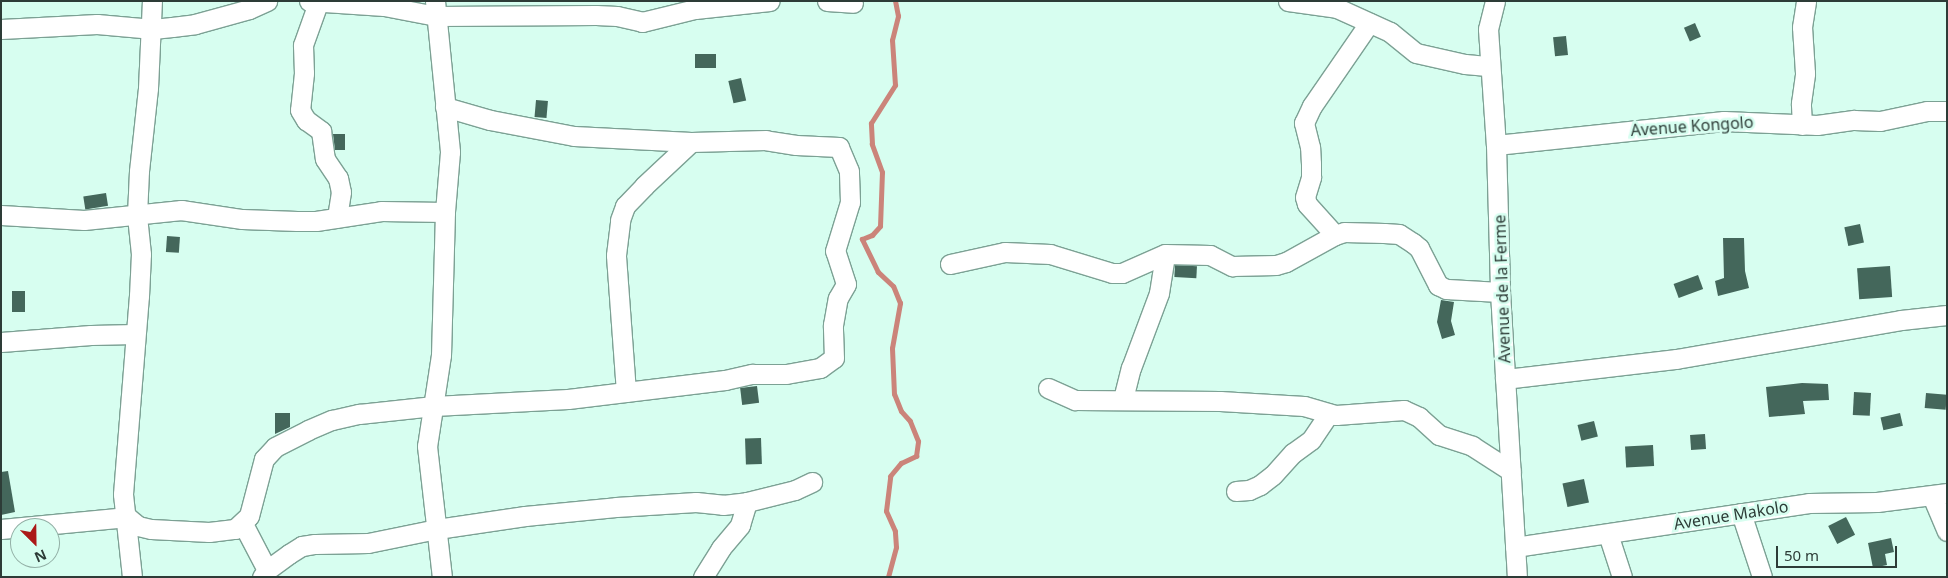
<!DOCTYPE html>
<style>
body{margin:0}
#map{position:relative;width:1948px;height:578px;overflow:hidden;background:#d7fef0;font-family:"Noto Sans",sans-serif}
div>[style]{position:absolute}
.stream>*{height:5px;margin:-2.5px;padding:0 2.5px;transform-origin:2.5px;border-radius:2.5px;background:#cb847a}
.building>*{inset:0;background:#44675b;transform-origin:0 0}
.roads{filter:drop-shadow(1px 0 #7ca194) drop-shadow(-1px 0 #7ca194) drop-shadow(0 1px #7ca194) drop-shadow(0 -1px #7ca194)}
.street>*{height:19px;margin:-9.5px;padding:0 9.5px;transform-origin:9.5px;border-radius:9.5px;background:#fff}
span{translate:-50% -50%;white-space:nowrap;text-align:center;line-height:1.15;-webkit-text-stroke:5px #d7fef0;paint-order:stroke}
.street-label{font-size:16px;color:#2d3c37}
.frame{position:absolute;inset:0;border:2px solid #2d3c37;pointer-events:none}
.north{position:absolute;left:10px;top:518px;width:50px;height:50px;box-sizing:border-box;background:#d7fef0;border:1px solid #93b0a6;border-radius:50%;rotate:157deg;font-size:14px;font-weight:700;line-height:20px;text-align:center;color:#2d3c37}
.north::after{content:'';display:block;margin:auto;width:18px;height:22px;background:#ab1918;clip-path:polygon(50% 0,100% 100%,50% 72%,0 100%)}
.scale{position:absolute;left:1776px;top:546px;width:121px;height:22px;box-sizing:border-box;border:2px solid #2d3c37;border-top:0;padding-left:6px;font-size:15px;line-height:18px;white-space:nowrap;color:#2d3c37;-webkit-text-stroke:4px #d7fef0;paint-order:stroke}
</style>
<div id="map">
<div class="stream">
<div style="left:888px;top:577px;width:31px;rotate:-75deg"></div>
<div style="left:896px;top:547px;width:16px;rotate:-94deg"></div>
<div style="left:895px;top:531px;width:22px;rotate:-114deg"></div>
<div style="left:886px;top:511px;width:35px;rotate:-83deg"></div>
<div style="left:890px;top:476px;width:17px;rotate:-50deg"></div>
<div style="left:901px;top:463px;width:17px;rotate:-25deg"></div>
<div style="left:916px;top:456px;width:15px;rotate:-82deg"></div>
<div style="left:918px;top:441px;width:22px;rotate:-112deg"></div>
<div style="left:910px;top:421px;width:13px;rotate:-132deg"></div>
<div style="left:901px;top:411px;width:18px;rotate:-112deg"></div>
<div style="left:894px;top:394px;width:46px;rotate:-92.5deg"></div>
<div style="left:892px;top:348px;width:46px;rotate:-79.9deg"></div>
<div style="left:900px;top:303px;width:18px;rotate:-112deg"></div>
<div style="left:893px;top:286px;width:21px;rotate:-137deg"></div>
<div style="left:878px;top:272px;width:37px;rotate:-116deg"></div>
<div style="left:862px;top:239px;width:11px;rotate:-22deg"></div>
<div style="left:872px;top:235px;width:12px;rotate:-48deg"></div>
<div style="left:880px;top:226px;width:54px;rotate:-87.9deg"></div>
<div style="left:882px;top:172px;width:30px;rotate:-110deg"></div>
<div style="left:872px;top:144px;width:21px;rotate:-93deg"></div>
<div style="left:871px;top:123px;width:45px;rotate:-57.7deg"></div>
<div style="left:895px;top:85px;width:45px;rotate:-93.8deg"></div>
<div style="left:892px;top:40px;width:25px;rotate:-76deg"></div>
<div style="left:898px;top:16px;width:15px;rotate:-101deg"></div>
</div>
<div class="building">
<div style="left:1695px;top:23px;width:15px;height:12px;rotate:67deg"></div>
<div style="left:1566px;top:36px;width:19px;height:13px;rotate:84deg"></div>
<div style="left:695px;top:54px;width:21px;height:14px"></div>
<div style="left:741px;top:78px;width:23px;height:13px;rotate:77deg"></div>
<div style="left:536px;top:100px;width:12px;height:17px;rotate:5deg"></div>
<div style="clip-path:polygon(333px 134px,345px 134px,345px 150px,335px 150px)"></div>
<div style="left:106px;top:193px;width:13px;height:23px;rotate:81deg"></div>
<div style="left:1860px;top:224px;width:19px;height:16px;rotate:78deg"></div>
<div style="left:167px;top:236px;width:13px;height:16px;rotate:4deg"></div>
<div style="clip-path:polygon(1723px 238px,1744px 238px,1745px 271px,1749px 288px,1718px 296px,1715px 281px,1724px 278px)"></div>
<div style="left:1175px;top:265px;width:22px;height:12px;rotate:3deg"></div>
<div style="left:1890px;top:266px;width:31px;height:33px;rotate:86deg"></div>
<div style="left:1698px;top:275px;width:15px;height:26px;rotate:70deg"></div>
<div style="left:12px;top:291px;width:13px;height:21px"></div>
<div style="clip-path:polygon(1441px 300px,1454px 302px,1451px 321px,1455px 335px,1442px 339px,1437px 322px)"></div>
<div style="clip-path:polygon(1802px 383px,1828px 384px,1829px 400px,1803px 401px,1805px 414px,1769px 417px,1766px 387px)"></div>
<div style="left:757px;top:386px;width:17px;height:17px;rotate:83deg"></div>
<div style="left:1854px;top:392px;width:17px;height:23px;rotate:3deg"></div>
<div style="left:1926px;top:393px;width:21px;height:15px;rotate:5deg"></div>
<div style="clip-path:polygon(275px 413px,290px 413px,290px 427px,275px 434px)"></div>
<div style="left:1900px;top:413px;width:13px;height:20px;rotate:77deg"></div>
<div style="left:1594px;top:421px;width:16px;height:17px;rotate:76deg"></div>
<div style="left:1705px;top:434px;width:15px;height:15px;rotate:86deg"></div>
<div style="left:761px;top:438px;width:26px;height:16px;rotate:88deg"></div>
<div style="left:1653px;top:445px;width:21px;height:28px;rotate:87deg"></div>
<div style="clip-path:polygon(8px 471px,15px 512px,1px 515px,1px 472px)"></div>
<div style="left:1584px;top:479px;width:24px;height:22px;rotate:78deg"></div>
<div style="left:1846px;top:517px;width:20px;height:20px;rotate:63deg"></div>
<div style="clip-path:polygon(1891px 538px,1894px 552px,1885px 554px,1887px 565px,1873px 568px,1868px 543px)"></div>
</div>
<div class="roads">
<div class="street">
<div style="left:309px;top:1px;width:75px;rotate:3.8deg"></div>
<div style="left:384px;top:6px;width:53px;rotate:10.9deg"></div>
<div style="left:436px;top:16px;width:160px;rotate:-0.4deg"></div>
<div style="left:596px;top:15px;width:21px;rotate:3deg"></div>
<div style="left:617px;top:16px;width:26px;rotate:13deg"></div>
<div style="left:642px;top:22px;width:55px;rotate:-13.8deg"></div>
<div style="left:695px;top:9px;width:75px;rotate:-6.1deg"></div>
<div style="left:435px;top:1px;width:152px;rotate:84.3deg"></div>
<div style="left:450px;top:152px;width:60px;rotate:94.8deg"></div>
<div style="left:445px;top:212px;width:143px;rotate:91.6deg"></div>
<div style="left:441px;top:355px;width:92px;rotate:98.7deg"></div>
<div style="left:427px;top:446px;width:132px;rotate:83.5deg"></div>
<div style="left:827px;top:1px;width:26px;rotate:4deg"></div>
<div style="left:1288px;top:1px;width:49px;rotate:8.1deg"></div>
<div style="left:1337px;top:8px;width:58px;rotate:24.4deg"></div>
<div style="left:1390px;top:32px;width:33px;rotate:39deg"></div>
<div style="left:1416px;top:53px;width:50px;rotate:12.7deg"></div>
<div style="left:1465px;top:64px;width:25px;rotate:5deg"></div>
<div style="left:1495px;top:1px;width:29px;rotate:104deg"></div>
<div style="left:1488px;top:29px;width:116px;rotate:86.1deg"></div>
<div style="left:1496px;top:145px;width:147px;rotate:88.4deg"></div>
<div style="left:1500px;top:292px;width:286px;rotate:86.6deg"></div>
<div style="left:318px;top:3px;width:45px;rotate:109.7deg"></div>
<div style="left:303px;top:45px;width:28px;rotate:88deg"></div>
<div style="left:304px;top:73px;width:37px;rotate:96deg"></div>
<div style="left:300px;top:110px;width:12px;rotate:59deg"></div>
<div style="left:306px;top:120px;width:19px;rotate:36deg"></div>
<div style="left:321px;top:131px;width:28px;rotate:82deg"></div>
<div style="left:325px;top:159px;width:23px;rotate:56deg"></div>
<div style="left:338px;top:178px;width:14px;rotate:78deg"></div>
<div style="left:341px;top:192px;width:26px;rotate:99deg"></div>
<div style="left:1px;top:29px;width:96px;rotate:-3deg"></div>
<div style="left:97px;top:24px;width:56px;rotate:5.1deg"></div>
<div style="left:153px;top:29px;width:19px;rotate:-6deg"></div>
<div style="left:172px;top:27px;width:23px;rotate:-7deg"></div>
<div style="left:195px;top:24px;width:56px;rotate:-15.5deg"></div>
<div style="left:249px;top:9px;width:20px;rotate:-24deg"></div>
<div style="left:1802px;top:125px;width:22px;rotate:-93deg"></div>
<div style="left:1801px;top:103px;width:30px;rotate:-82deg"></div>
<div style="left:1805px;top:73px;width:46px;rotate:-93.7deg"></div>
<div style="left:1802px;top:27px;width:26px;rotate:-81deg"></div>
<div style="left:1496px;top:145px;width:229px;rotate:-6deg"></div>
<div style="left:1724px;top:121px;width:93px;rotate:2.5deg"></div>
<div style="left:1817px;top:125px;width:37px;rotate:-8deg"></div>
<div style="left:1854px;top:120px;width:26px;rotate:2deg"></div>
<div style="left:1880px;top:121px;width:48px;rotate:-12deg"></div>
<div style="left:1927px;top:111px;width:20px"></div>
<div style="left:1px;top:215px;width:83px;rotate:3.4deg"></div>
<div style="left:84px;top:220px;width:98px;rotate:-5.9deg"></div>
<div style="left:181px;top:210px;width:62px;rotate:8.4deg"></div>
<div style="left:242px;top:219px;width:55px;rotate:2.1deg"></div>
<div style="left:297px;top:221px;width:19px"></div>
<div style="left:316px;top:221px;width:66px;rotate:-8.7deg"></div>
<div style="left:381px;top:211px;width:64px;rotate:0.9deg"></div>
<div style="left:1335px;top:235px;width:42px;rotate:-132.1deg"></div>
<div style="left:1307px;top:204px;width:7px;rotate:-106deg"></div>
<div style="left:1305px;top:197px;width:21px;rotate:-73deg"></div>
<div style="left:1311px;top:177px;width:13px;rotate:-90deg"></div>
<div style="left:1311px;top:164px;width:17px;rotate:-93deg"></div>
<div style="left:1310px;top:147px;width:25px;rotate:-104deg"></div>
<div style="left:1304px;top:123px;width:19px;rotate:-65deg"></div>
<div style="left:1312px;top:106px;width:101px;rotate:-55.5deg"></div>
<div style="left:950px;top:264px;width:56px;rotate:-12.3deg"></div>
<div style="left:1005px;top:252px;width:45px;rotate:2.5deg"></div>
<div style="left:1050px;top:254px;width:65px;rotate:17deg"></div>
<div style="left:1112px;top:273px;width:10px"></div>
<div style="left:1122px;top:273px;width:47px;rotate:-23.8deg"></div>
<div style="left:1165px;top:254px;width:45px;rotate:1.3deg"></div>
<div style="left:1210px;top:255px;width:25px;rotate:27deg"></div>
<div style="left:1232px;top:266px;width:44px;rotate:-1.3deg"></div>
<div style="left:1276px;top:265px;width:10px;rotate:-17deg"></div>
<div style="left:1286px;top:262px;width:56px;rotate:-28.9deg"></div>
<div style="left:1335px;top:235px;width:9px;rotate:-18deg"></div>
<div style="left:1344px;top:232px;width:40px;rotate:1.4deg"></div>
<div style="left:1384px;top:233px;width:15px;rotate:4deg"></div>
<div style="left:1399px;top:234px;width:17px;rotate:33deg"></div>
<div style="left:1413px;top:243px;width:8px;rotate:40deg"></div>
<div style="left:1419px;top:248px;width:42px;rotate:62.8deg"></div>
<div style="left:1438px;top:285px;width:9px;rotate:27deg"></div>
<div style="left:1446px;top:289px;width:54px;rotate:3.2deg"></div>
<div style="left:1px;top:342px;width:90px;rotate:-4.4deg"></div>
<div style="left:91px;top:335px;width:44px;rotate:-1.3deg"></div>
<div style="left:1505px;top:379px;width:172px;rotate:-6.7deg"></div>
<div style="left:1676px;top:359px;width:228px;rotate:-9.8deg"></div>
<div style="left:1901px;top:320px;width:46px;rotate:-6.2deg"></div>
<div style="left:1048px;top:388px;width:30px;rotate:24deg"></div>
<div style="left:1075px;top:400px;width:145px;rotate:0.4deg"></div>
<div style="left:1220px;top:401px;width:84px;rotate:3.4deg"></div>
<div style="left:1304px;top:406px;width:33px;rotate:16deg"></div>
<div style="left:1336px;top:415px;width:68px;rotate:-4.2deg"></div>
<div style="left:1404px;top:410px;width:17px;rotate:25deg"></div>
<div style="left:1419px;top:417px;width:27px;rotate:42deg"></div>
<div style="left:1439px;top:435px;width:35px;rotate:18deg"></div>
<div style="left:1472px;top:446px;width:46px;rotate:32.7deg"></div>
<div style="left:626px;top:392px;width:137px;rotate:-94.2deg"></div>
<div style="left:616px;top:255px;width:35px;rotate:-83deg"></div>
<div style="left:620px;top:220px;width:15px;rotate:-70deg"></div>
<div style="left:625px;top:206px;width:28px;rotate:-46deg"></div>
<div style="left:644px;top:186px;width:64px;rotate:-43.1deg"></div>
<div style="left:1123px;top:399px;width:32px;rotate:-76deg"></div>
<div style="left:1131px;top:368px;width:80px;rotate:-69.5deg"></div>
<div style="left:1159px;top:293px;width:39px;rotate:-81deg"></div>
<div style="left:1236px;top:491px;width:13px;rotate:-4deg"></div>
<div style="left:1249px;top:490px;width:12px;rotate:-24deg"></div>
<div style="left:1260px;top:485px;width:16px;rotate:-38deg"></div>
<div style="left:1273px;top:475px;width:30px;rotate:-48deg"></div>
<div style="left:1293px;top:453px;width:22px;rotate:-36deg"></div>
<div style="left:1311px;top:440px;width:32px;rotate:-56deg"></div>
<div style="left:1932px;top:496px;width:38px;rotate:67deg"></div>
<div style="left:1741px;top:513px;width:67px;rotate:71.8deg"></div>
<div style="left:243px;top:524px;width:52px;rotate:62.4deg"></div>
<div style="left:1px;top:529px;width:127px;rotate:-5.4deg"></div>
<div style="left:127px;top:517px;width:14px;rotate:39deg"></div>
<div style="left:138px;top:526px;width:13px;rotate:13deg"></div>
<div style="left:151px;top:529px;width:58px;rotate:3deg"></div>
<div style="left:209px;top:532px;width:26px;rotate:-7deg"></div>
<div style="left:235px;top:529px;width:19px;rotate:-43deg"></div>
<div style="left:249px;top:516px;width:59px;rotate:-75.3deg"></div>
<div style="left:264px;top:459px;width:16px;rotate:-47deg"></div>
<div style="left:275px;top:447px;width:37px;rotate:-27deg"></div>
<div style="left:308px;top:430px;width:26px;rotate:-23deg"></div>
<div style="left:332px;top:420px;width:28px;rotate:-13deg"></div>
<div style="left:359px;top:414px;width:75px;rotate:-6.1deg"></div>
<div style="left:434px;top:406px;width:134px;rotate:-3deg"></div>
<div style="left:568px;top:399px;width:158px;rotate:-6.9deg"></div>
<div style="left:725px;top:380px;width:28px;rotate:-13deg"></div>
<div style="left:752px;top:374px;width:34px"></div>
<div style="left:786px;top:374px;width:35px;rotate:-10deg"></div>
<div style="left:820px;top:368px;width:17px;rotate:-36deg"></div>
<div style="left:834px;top:358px;width:33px;rotate:-92deg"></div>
<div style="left:833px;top:325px;width:27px;rotate:-80deg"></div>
<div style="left:838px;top:298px;width:16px;rotate:-60deg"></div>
<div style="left:846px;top:284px;width:35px;rotate:-108deg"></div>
<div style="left:835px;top:251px;width:51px;rotate:-73deg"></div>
<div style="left:850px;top:202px;width:31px;rotate:-92deg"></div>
<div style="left:849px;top:171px;width:26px;rotate:-113deg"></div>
<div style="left:839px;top:147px;width:43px;rotate:-177.3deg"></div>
<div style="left:796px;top:145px;width:30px;rotate:-171deg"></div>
<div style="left:766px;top:140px;width:75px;rotate:178.5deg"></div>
<div style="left:691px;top:142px;width:117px;rotate:-177.1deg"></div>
<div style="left:574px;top:136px;width:86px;rotate:-169.2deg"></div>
<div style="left:490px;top:120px;width:47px;rotate:-163.9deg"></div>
<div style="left:1608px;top:534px;width:45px;rotate:72deg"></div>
<div style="left:1515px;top:547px;width:297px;rotate:-8.5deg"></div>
<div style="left:1809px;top:503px;width:68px;rotate:-0.8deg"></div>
<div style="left:1877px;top:502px;width:71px;rotate:-7.3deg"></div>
<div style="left:132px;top:577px;width:83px;rotate:-96.2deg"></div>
<div style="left:123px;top:494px;width:199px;rotate:-85.4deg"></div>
<div style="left:139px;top:296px;width:42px;rotate:-87.3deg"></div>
<div style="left:141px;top:254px;width:39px;rotate:-96deg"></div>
<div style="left:137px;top:215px;width:44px;rotate:-87.4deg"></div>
<div style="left:139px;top:171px;width:83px;rotate:-83.8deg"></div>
<div style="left:148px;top:88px;width:87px;rotate:-87.4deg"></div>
<div style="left:262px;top:577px;width:9px;rotate:-54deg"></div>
<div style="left:267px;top:570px;width:27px;rotate:-36deg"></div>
<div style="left:289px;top:554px;width:15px;rotate:-32deg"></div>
<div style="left:302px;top:546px;width:13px;rotate:-9deg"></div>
<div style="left:315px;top:544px;width:53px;rotate:-1.1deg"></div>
<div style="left:368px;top:543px;width:70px;rotate:-11.5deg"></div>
<div style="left:437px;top:529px;width:89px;rotate:-8.4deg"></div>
<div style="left:525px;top:516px;width:91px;rotate:-5.6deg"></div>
<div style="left:616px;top:507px;width:80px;rotate:-3.6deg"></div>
<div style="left:696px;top:502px;width:27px;rotate:6deg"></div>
<div style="left:723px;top:505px;width:24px;rotate:-7deg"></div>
<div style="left:747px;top:502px;width:49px;rotate:-14deg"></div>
<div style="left:795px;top:490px;width:19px;rotate:-25deg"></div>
<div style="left:703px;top:577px;width:34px;rotate:-58deg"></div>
<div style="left:721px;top:548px;width:30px;rotate:-50deg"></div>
<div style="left:740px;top:525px;width:24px;rotate:-73deg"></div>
</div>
</div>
<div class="street-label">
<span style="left:1692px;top:126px;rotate:-4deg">Avenue Kongolo</span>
<span style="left:1502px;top:289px;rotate:-92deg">Avenue de la Ferme</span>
<span style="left:1731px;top:515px;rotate:-9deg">Avenue Makolo</span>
</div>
<div class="frame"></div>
<div class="north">N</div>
<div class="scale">50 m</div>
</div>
